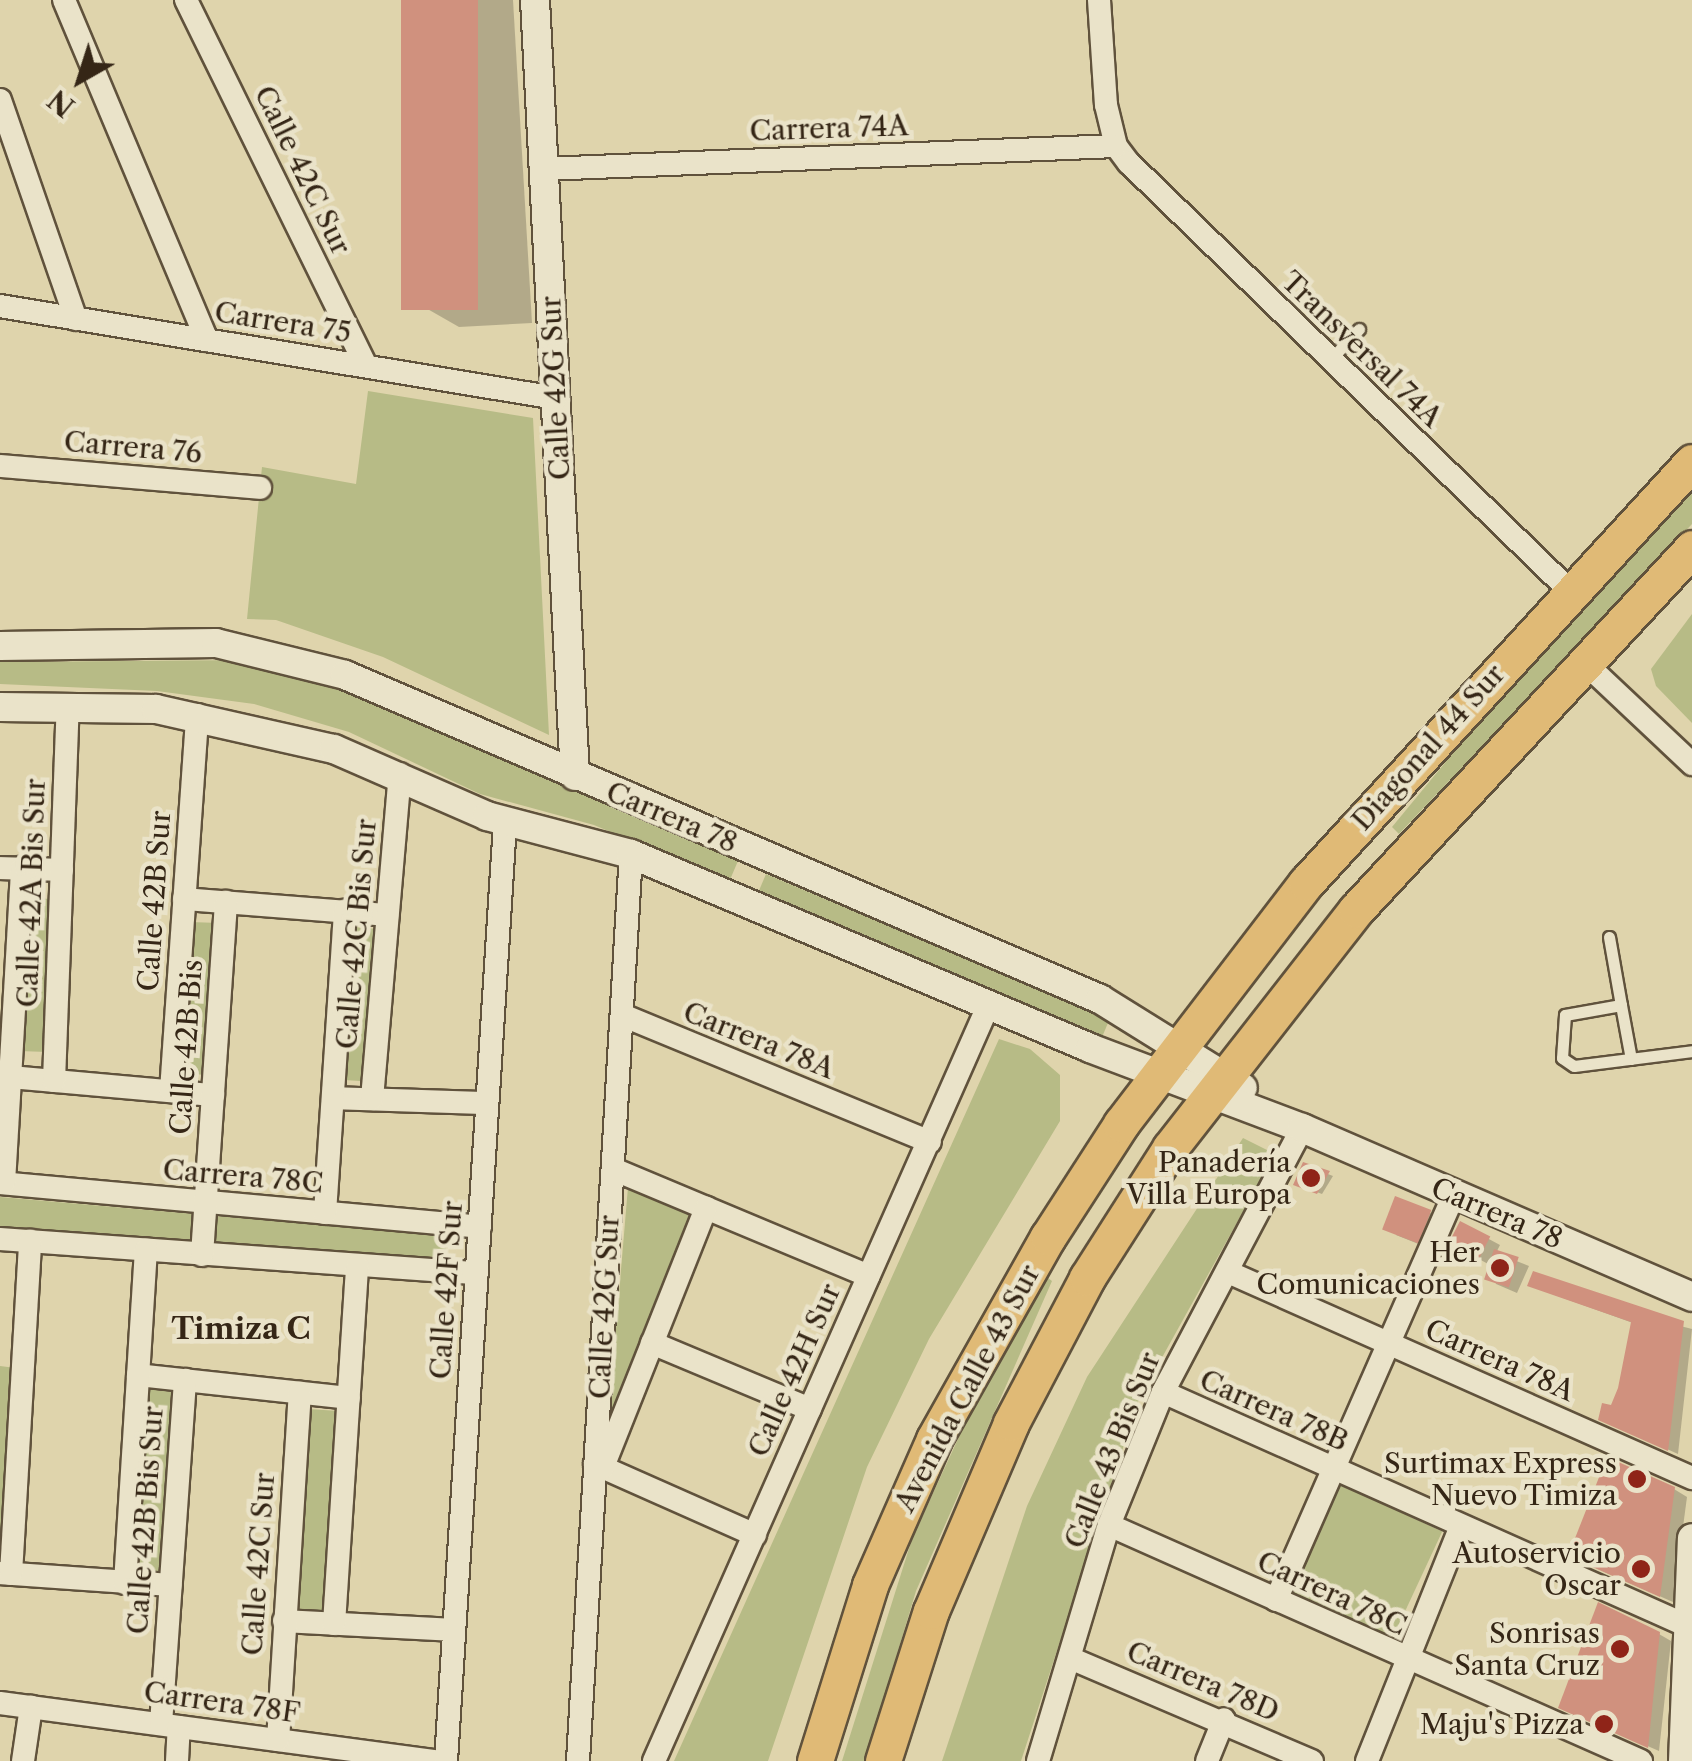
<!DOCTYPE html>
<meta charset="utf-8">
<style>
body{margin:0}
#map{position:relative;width:1692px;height:1761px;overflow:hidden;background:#dfd4ac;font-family:"Libre Caslon Text",serif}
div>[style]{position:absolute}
.green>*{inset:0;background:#b7bb86;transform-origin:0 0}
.shadow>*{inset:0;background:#0003}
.building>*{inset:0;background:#d0917e;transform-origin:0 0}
.roads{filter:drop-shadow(2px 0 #60523c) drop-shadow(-2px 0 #60523c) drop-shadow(0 2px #60523c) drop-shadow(0 -2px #60523c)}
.service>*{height:11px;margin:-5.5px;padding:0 5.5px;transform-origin:5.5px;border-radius:5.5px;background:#eae3c9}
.minor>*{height:22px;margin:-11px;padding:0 11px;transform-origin:11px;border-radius:11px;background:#eae3c9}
.tertiary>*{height:28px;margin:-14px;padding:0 14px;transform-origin:14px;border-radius:14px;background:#eae3c9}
.primary>*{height:35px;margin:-17.5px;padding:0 17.5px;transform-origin:17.5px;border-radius:17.5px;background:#e0ba76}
.dots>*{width:28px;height:28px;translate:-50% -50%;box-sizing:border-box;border:5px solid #eae3c9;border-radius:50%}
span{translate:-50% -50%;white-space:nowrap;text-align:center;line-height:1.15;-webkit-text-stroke:9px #eae3c9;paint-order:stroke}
.street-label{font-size:28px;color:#352616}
.poi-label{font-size:28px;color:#352616}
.right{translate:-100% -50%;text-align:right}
.neighbourhood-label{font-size:30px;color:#352616;font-weight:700}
.north{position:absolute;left:30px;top:30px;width:100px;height:100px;-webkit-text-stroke:8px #eae3c9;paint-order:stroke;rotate:219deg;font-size:28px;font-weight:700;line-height:40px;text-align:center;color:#352616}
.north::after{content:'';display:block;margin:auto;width:35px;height:45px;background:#352616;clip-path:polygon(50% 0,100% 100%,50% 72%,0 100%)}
</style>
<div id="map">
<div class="green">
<div style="clip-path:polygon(368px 391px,533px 418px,549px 735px,383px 657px,276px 620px,247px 619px,262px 467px,356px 484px)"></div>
<div style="clip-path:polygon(1692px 487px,1692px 524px,1399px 834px,1392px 827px,1491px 707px)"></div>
<div style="clip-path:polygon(1692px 614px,1692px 723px,1656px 686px,1651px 669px)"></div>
<div style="clip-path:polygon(250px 660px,334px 684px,738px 861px,729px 882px,594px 825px,480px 794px,349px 732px,254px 704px,157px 691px,0 684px,0 662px)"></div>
<div style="left:766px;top:874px;width:373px;height:20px;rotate:23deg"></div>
<div style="left:24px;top:898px;width:29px;height:153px;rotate:2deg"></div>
<div style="left:190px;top:922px;width:29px;height:152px;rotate:2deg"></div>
<div style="left:351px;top:927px;width:28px;height:153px;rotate:4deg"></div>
<div style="clip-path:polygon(999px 1039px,1030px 1049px,1060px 1075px,1060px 1121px,929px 1339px,867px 1467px,768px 1761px,674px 1761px)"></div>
<div style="clip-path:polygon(1243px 1138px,1275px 1154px,1139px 1399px,1021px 1761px,942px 1761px,1027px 1506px,1087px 1377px)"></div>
<div style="clip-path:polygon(628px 1187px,697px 1213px,608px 1424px)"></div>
<div style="left:0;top:1197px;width:449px;height:30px;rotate:5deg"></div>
<div style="clip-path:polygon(1044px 1275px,1052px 1281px,916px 1591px,865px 1761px,842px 1761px,912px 1539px,998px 1352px)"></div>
<div style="clip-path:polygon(0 1366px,16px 1368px,0 1568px)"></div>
<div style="left:145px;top:1379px;width:29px;height:201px;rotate:4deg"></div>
<div style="left:309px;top:1409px;width:29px;height:200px;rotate:4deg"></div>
<div style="left:1338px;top:1483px;width:115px;height:119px;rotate:25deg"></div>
</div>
<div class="shadow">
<div style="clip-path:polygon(404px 0,513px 0,532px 323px,459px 327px,424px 307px)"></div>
<div style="clip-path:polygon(1305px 1165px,1333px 1176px,1322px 1194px,1301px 1186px)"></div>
<div style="clip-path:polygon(1429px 1212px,1440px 1219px,1426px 1247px,1396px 1235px)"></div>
<div style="clip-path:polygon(1461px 1224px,1500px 1245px,1496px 1253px,1529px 1266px,1517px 1293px,1496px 1284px,1490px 1265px,1451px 1244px)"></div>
<div style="clip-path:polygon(1541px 1290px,1692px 1329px,1678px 1454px,1611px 1424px,1633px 1323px)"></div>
<div style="clip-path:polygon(1674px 1489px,1687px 1497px,1673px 1602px,1584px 1563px)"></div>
<div style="clip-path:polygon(1659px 1634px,1671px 1641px,1659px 1751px,1572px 1713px)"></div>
</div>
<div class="building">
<div style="left:401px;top:0;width:77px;height:310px"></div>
<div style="clip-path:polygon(1303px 1162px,1330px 1171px,1317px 1194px,1293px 1185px)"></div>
<div style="left:1395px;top:1196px;width:39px;height:36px;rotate:21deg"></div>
<div style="left:1460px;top:1221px;width:34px;height:27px;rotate:27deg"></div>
<div style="left:1494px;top:1249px;width:26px;height:32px;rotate:18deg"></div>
<div style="clip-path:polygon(1533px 1271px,1684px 1321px,1668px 1451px,1598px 1420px,1602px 1403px,1611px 1405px,1618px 1388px,1631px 1322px,1527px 1286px)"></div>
<div style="clip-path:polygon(1607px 1457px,1675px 1487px,1660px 1597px,1568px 1556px)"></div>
<div style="clip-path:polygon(1598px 1602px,1660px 1632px,1648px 1748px,1558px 1708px)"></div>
</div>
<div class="roads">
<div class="service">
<div style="left:1331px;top:359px;width:41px;rotate:-47deg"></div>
<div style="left:1609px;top:937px;width:69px;rotate:80deg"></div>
<div style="left:1631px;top:1059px;width:55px;rotate:-100.5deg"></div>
<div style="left:1621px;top:1005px;width:57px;rotate:169.9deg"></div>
<div style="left:1565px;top:1015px;width:43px;rotate:94deg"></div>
<div style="left:1562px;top:1058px;width:14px;rotate:34deg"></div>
<div style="left:1574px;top:1066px;width:119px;rotate:-7.2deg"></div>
</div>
<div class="minor">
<div style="left:64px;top:0;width:369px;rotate:67.2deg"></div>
<div style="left:186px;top:0;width:408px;rotate:63.8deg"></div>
<div style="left:1099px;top:0;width:105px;rotate:86.2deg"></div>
<div style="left:1106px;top:105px;width:42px;rotate:76.3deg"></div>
<div style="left:1116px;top:146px;width:21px;rotate:53deg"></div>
<div style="left:1129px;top:163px;width:616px;rotate:44.14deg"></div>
<div style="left:0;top:100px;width:232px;rotate:70.9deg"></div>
<div style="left:544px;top:169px;width:572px;rotate:-2.3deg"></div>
<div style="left:0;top:306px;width:564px;rotate:9.4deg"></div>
<div style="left:0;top:466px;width:261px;rotate:4.8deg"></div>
<div style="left:1586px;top:664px;width:146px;rotate:43.3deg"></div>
<div style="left:0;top:868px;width:62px;rotate:1.8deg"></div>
<div style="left:184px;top:899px;width:204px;rotate:4.5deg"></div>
<div style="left:622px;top:1015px;width:333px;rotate:22.4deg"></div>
<div style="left:10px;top:1077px;width:204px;rotate:5.1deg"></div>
<div style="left:54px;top:1081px;width:374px;rotate:-87.9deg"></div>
<div style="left:171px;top:1091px;width:377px;rotate:-86deg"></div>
<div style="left:333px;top:1098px;width:154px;rotate:1.9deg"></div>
<div style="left:372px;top:1099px;width:326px;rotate:-85.1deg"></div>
<div style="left:613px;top:1169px;width:277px;rotate:22.7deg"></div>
<div style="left:0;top:1183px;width:482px;rotate:5.2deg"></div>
<div style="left:4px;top:1183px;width:316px;rotate:-86.7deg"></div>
<div style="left:325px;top:1213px;width:303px;rotate:-86.2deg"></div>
<div style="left:0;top:1239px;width:478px;rotate:4.1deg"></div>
<div style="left:202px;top:1255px;width:354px;rotate:-86.1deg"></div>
<div style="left:1228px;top:1272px;width:508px;rotate:23.94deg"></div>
<div style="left:652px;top:1343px;width:171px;rotate:22.7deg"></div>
<div style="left:138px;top:1375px;width:212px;rotate:6.2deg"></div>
<div style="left:1163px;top:1392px;width:579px;rotate:24.04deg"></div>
<div style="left:595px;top:1464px;width:175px;rotate:23.9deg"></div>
<div style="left:603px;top:1467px;width:279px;rotate:-68.3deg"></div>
<div style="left:1109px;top:1525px;width:582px;rotate:23.92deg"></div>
<div style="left:0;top:1573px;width:171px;rotate:4deg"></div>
<div style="left:11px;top:1574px;width:334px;rotate:-86.7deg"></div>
<div style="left:125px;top:1583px;width:334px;rotate:-86.4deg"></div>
<div style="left:1276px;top:1600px;width:443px;rotate:-66.3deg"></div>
<div style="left:284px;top:1621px;width:170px;rotate:3deg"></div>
<div style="left:334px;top:1624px;width:359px;rotate:-86.3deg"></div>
<div style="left:1070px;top:1658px;width:263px;rotate:23.1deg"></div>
<div style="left:0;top:1703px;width:439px;rotate:7.6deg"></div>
<div style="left:161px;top:1724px;width:345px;rotate:-86deg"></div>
<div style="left:278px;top:1740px;width:348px;rotate:-86.4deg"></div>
<div style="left:23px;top:1761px;width:55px;rotate:-81.6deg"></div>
<div style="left:177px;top:1761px;width:34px;rotate:-87deg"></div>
<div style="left:446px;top:1761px;width:941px;rotate:-86.4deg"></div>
<div style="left:578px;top:1761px;width:909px;rotate:-86.66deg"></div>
<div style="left:654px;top:1761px;width:828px;rotate:-66.13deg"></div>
<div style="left:1038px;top:1761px;width:246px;rotate:-73.3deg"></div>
<div style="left:1109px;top:1525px;width:144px;rotate:-67.9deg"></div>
<div style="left:1163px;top:1392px;width:298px;rotate:-62.2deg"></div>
<div style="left:1207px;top:1761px;width:45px;rotate:-68deg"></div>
<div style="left:1367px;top:1761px;width:251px;rotate:-68.2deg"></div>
</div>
<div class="tertiary">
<div style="left:535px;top:0;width:777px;rotate:87.05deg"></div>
<div style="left:0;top:646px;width:216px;rotate:-0.8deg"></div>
<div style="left:216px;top:643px;width:133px;rotate:13.9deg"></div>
<div style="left:345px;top:675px;width:822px;rotate:23.23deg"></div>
<div style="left:1100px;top:999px;width:168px;rotate:31.9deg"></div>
<div style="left:0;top:707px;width:156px;rotate:0.7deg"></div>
<div style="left:156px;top:709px;width:182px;rotate:12.7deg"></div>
<div style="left:334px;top:749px;width:167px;rotate:23.6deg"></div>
<div style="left:487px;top:816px;width:149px;rotate:14.8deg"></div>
<div style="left:631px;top:854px;width:498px;rotate:22.9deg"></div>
<div style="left:1090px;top:1048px;width:227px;rotate:20.7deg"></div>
<div style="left:1302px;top:1128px;width:425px;rotate:23.4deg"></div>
<div style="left:1683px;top:1761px;width:223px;rotate:-87.7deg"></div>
</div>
<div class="primary">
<div style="left:815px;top:1761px;width:184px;rotate:-72.6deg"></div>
<div style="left:870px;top:1585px;width:159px;rotate:-66.3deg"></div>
<div style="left:934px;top:1439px;width:232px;rotate:-60.6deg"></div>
<div style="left:1048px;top:1237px;width:135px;rotate:-57.1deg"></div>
<div style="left:1121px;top:1124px;width:304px;rotate:-52.5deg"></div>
<div style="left:1306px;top:883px;width:571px;rotate:-47.48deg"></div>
<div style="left:883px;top:1761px;width:157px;rotate:-72.3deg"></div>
<div style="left:931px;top:1611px;width:204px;rotate:-66.9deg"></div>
<div style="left:1011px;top:1423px;width:164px;rotate:-62.3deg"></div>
<div style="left:1087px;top:1278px;width:154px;rotate:-57.4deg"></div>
<div style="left:1170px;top:1148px;width:302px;rotate:-52deg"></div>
<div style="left:1356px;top:910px;width:494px;rotate:-47.1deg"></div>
</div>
</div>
<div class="dots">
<div style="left:1311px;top:1178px;background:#8f2418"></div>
<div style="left:1500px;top:1268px;background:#8f2418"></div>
<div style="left:1637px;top:1479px;background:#8f2418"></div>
<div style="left:1641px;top:1569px;background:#8f2418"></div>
<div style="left:1620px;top:1649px;background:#8f2418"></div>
<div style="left:1604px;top:1724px;background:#8f2418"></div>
</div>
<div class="street-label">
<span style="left:829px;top:128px;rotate:-2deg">Carrera 74A</span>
<span style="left:303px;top:170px;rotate:64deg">Calle 42C Sur</span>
<span style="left:283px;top:322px;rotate:9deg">Carrera 75</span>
<span style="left:1362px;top:349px;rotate:44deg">Transversal 74A</span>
<span style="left:555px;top:388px;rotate:-93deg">Calle 42G Sur</span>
<span style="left:133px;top:447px;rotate:5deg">Carrera 76</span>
<span style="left:1428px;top:747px;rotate:-48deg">Diagonal 44 Sur</span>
<span style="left:672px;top:817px;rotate:23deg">Carrera 78</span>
<span style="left:31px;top:893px;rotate:-88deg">Calle 42A Bis Sur</span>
<span style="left:154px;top:901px;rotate:-86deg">Calle 42B Sur</span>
<span style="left:356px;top:934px;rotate:-85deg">Calle 42C Bis Sur</span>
<span style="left:759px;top:1040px;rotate:22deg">Carrera 78A</span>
<span style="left:186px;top:1047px;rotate:-86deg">Calle 42B Bis</span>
<span style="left:243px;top:1176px;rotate:5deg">Carrera 78C</span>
<span style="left:1497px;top:1213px;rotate:23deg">Carrera 78</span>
<span style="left:446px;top:1290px;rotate:-86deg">Calle 42F Sur</span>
<span style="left:604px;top:1307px;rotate:-87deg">Calle 42G Sur</span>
<span style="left:1500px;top:1360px;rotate:24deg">Carrera 78A</span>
<span style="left:794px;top:1370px;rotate:-66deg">Calle 42H Sur</span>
<span style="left:967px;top:1388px;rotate:-62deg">Avenida Calle 43 Sur</span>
<span style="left:1274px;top:1410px;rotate:24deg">Carrera 78B</span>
<span style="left:1112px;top:1450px;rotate:-68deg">Calle 43 Bis Sur</span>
<span style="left:145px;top:1520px;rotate:-86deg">Calle 42B Bis Sur</span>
<span style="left:258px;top:1564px;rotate:-86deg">Calle 42C Sur</span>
<span style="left:1332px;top:1593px;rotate:25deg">Carrera 78C</span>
<span style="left:1203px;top:1681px;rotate:23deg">Carrera 78D</span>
<span style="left:222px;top:1702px;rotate:8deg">Carrera 78F</span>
</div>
<div class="poi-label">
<span class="right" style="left:1291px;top:1178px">Panadería<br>Villa Europa</span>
<span class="right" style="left:1480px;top:1268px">Her<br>Comunicaciones</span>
<span class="right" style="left:1617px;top:1479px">Surtimax Express<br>Nuevo Timiza</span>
<span class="right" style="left:1621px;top:1569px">Autoservicio<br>Oscar</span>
<span class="right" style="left:1600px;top:1649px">Sonrisas<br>Santa Cruz</span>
<span class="right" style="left:1584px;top:1724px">Maju's Pizza</span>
</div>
<div class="neighbourhood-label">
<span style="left:241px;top:1329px">Timiza C</span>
</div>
<div class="north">N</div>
</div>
